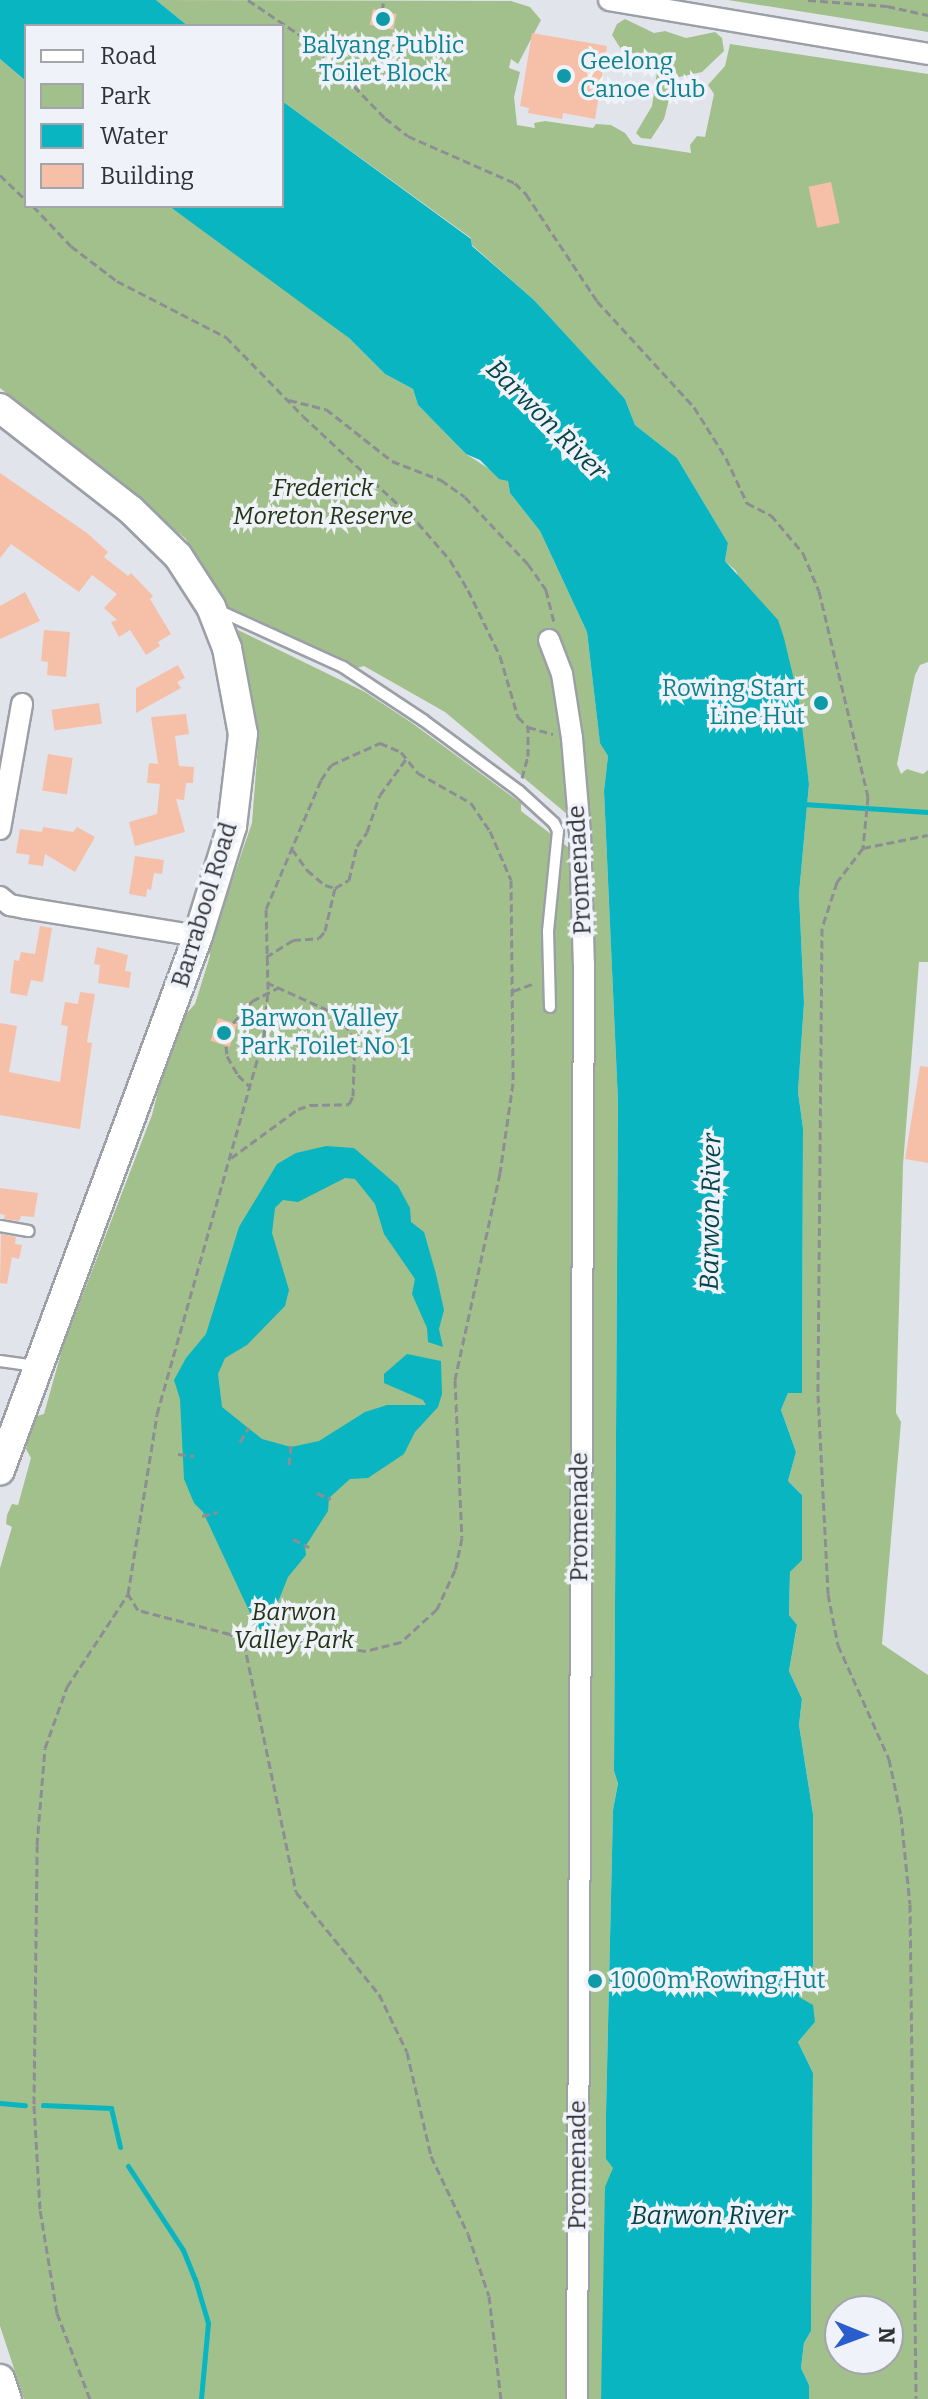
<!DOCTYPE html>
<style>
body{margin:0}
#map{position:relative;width:928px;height:2399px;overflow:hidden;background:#e2e4ec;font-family:Bitter,serif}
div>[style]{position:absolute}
.green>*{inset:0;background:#a2c08b}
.water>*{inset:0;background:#08b5c0}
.stream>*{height:5px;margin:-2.5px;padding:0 2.5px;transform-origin:2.5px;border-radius:2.5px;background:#08b5c0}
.building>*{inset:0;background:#f6bfa8;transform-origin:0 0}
.path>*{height:3px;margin-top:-1.5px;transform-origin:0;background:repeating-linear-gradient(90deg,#8d8e94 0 8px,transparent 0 12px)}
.roads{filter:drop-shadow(2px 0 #9c9fa6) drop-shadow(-2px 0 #9c9fa6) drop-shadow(0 2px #9c9fa6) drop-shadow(0 -2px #9c9fa6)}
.lane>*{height:10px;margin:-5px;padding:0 5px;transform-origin:5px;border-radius:5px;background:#fff}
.street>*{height:20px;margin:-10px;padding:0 10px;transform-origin:10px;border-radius:10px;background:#fff}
.secondary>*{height:28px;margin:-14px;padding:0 14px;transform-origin:14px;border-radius:14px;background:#fff}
.dots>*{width:22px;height:22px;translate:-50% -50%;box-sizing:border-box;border:4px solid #eff2f9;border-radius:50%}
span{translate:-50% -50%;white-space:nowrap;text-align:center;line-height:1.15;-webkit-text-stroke:7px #eff2f9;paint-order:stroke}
.culture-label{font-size:24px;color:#0d838f}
.left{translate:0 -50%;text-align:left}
.right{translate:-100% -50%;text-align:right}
.park-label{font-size:24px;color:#223413;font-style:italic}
.street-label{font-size:24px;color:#313235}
.water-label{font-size:26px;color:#03454a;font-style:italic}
.legend{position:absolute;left:24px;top:24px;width:260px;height:184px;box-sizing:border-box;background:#eff2f9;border:2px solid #a3a5ab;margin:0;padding:10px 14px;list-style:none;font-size:24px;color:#313235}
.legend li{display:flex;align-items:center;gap:16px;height:40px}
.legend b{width:40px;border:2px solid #a3a5ab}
.north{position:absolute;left:824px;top:2295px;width:80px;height:80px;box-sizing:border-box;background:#eff2f9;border:2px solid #a3a5ab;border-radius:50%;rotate:91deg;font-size:22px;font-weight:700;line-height:32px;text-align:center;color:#313235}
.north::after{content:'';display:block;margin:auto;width:28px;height:36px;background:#295ecc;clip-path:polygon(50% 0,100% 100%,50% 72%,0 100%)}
</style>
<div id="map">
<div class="green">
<div style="clip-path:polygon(evenodd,156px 0,511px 1px,530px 7px,541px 20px,518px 64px,511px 59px,509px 68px,520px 72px,514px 97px,517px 125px,535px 128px,534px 123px,545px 121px,593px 128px,596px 124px,611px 125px,625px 133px,633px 144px,691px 153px,690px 145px,697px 136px,705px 137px,714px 94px,708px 85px,725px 66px,730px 44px,928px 74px,928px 662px,920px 665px,915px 675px,897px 764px,901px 774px,907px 769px,923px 774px,928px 770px,928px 962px,919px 962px,903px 1165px,896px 1413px,901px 1422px,882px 1644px,928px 1675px,928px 2399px,809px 2399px,809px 2385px,801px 2368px,804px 2343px,811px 2331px,813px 2073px,798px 2042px,815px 2022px,799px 1998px,804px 1979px,813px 1965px,813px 1814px,799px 1725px,802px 1699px,789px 1671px,797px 1626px,789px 1615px,790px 1572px,802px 1559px,802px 1495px,788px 1481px,796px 1452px,781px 1410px,788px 1393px,802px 1392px,803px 1128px,798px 1092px,804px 1003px,799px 894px,809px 784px,803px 743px,736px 571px,725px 561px,728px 543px,677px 458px,635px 425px,625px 399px,609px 382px,534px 300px,472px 245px,471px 238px,282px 101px,282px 26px,188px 26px,156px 0,840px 2311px,888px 2311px,888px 2359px,840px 2359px,840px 2311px)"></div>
<div style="clip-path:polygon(728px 0,928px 0,928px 32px,855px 20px)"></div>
<div style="clip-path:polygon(625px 19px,654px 33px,665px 31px,686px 38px,715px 32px,722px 38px,724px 51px,702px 72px,679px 77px,671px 65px,670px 72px,675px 77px,664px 119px,651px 139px,641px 138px,636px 133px,652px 106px,657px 72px,664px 58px,656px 54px,626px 57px,612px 35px,617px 24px)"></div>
<div style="clip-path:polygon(0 59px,26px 81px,26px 206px,169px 206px,273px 279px,349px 338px,385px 374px,413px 389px,418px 405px,466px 454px,508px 481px,510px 493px,540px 531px,587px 632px,600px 742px,608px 756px,604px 791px,618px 1102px,614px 1771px,618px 1782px,613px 1810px,606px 2114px,606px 2159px,613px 2167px,601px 2399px,24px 2399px,0 2326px,0 1568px,12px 1527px,6px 1524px,7px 1515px,12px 1504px,18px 1505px,31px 1458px,26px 1449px,30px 1432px,37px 1416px,44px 1414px,63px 1346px,152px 1115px,168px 1052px,186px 1014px,195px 1004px,210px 956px,209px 948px,252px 823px,259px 732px,238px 630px,365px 692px,412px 723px,521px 803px,521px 811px,586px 861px,583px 814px,567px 814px,445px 712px,364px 666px,353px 669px,219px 603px,186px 539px,0 388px)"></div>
</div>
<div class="water">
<div style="clip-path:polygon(0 0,156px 0,188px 26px,26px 26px,26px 81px,0 59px)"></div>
<div style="clip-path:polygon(282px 101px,471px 239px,472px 246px,534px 300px,625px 399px,635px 425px,677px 458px,728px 543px,725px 561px,778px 620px,784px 638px,799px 701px,809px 784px,799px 894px,804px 1003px,798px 1092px,803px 1128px,802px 1393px,788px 1393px,781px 1410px,796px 1452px,788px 1481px,802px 1495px,802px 1560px,790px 1572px,789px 1615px,797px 1625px,789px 1671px,802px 1699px,799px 1725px,813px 1814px,813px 1966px,804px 1979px,799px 1997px,813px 2005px,815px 2022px,798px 2042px,813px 2073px,811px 2331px,804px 2343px,801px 2368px,809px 2385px,809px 2399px,601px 2399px,605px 2187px,613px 2168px,606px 2159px,606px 2114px,613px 1810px,618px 1783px,614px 1771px,618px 1102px,604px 791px,608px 756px,600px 743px,587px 632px,540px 531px,510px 493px,508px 481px,499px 479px,480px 460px,466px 454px,418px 405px,413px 389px,385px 374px,349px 338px,169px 206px,282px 206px)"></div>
<div style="clip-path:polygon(326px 1146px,354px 1148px,398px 1186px,410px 1208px,411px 1222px,424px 1232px,436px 1274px,444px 1310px,439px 1329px,443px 1347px,428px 1342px,427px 1328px,412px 1294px,415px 1279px,384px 1234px,375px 1204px,355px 1179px,345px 1178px,298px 1202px,283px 1200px,275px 1208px,272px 1233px,289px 1290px,285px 1306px,247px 1345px,225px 1358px,218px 1374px,222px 1407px,262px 1439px,291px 1447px,319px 1441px,365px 1412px,387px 1405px,426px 1405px,423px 1400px,384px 1383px,384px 1374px,407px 1354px,441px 1361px,442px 1394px,438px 1407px,415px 1432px,404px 1454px,368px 1478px,350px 1479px,329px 1498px,328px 1511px,305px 1547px,306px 1555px,288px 1577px,268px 1627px,258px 1630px,203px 1512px,194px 1503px,184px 1479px,180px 1399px,174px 1380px,186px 1358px,206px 1334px,239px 1227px,277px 1164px,296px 1153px)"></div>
</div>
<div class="stream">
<div style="left:803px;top:804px;width:125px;rotate:3.7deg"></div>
<div style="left:0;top:2103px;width:25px;rotate:5deg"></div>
<div style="left:43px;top:2105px;width:68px;rotate:2.5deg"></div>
<div style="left:111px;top:2108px;width:40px;rotate:77deg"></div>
<div style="left:128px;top:2166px;width:100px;rotate:56.8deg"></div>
<div style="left:183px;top:2250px;width:31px;rotate:68deg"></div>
<div style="left:195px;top:2279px;width:46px;rotate:73.5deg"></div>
<div style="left:208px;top:2323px;width:76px;rotate:95.3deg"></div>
</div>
<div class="building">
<div style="left:373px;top:9px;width:24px;height:16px;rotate:12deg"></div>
<div style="clip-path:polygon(532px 33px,607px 46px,595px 119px,563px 113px,562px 119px,528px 113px,529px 108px,520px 106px)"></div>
<div style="left:831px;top:182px;width:42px;height:23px;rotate:78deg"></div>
<div style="clip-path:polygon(0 473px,87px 533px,108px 552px,104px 557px,128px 576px,131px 573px,153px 596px,150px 599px,171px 634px,158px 642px,160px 646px,146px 655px,130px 630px,119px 637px,111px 622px,117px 620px,104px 608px,117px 594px,92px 575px,79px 592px,11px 544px,0 558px)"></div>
<div style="clip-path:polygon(25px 592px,40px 621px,0 639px,0 606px)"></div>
<div style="clip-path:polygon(44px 630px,70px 632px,66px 677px,47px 675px,48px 662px,41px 661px)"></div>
<div style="clip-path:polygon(178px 665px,185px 678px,177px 682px,181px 688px,136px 713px,136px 688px)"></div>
<div style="left:99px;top:703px;width:21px;height:48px;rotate:82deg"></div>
<div style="clip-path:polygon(186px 714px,189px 734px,175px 736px,179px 766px,194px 767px,193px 783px,186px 783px,184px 800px,176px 799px,185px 832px,135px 846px,129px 822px,157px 814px,160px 784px,147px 783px,149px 763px,158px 764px,151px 717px)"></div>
<div style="left:48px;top:754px;width:25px;height:37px;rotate:9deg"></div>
<div style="clip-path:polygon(43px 827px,73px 832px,77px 827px,95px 837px,75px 872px,45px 854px,43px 866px,28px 864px,30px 855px,16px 853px,20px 829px,42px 832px)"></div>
<div style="clip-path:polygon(135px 856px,164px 860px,162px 874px,154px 873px,151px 890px,147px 889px,146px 897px,129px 894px)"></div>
<div style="clip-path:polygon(40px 926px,52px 928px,43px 982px,31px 980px,27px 996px,10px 993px,14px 960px,19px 961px,21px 952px,35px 954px)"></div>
<div style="clip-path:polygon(97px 947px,128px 955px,125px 971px,131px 972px,129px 988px,98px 983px,100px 965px,94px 964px)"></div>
<div style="clip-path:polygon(80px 992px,95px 994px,87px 1042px,92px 1043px,80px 1129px,0 1115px,0 1023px,17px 1026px,9px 1072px,60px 1082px,68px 1026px,61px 1025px,65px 1002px,78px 1004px)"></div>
<div style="left:218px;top:1018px;width:20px;height:24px;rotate:18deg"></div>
<div style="clip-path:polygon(920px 1066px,928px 1067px,928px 1163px,905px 1159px)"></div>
<div style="clip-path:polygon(0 1188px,38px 1193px,34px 1217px,21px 1216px,19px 1221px,4px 1219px,5px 1215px,0 1214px)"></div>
<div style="clip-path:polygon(1px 1234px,16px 1237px,15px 1244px,22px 1245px,19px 1259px,12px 1257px,7px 1284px,0 1283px)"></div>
</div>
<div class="path">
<div style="left:248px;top:0;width:77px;rotate:33.9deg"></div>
<div style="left:312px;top:43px;width:105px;rotate:45.8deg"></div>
<div style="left:385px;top:118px;width:29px;rotate:38deg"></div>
<div style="left:408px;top:136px;width:117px;rotate:23.7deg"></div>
<div style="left:515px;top:183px;width:16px;rotate:45deg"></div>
<div style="left:526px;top:194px;width:128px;rotate:56.4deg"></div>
<div style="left:597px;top:301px;width:144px;rotate:47.5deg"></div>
<div style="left:694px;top:407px;width:60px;rotate:57.9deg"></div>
<div style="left:726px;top:458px;width:50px;rotate:65deg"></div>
<div style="left:747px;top:503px;width:27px;rotate:27deg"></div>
<div style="left:771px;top:515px;width:50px;rotate:49.9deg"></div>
<div style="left:803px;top:553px;width:41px;rotate:67.2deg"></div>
<div style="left:819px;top:591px;width:212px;rotate:76.6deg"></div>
<div style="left:868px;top:797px;width:51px;rotate:95.6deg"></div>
<div style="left:863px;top:848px;width:43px;rotate:127.4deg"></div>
<div style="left:837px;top:882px;width:48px;rotate:108.1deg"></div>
<div style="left:822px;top:928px;width:467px;rotate:90.5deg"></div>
<div style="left:818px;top:1395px;width:199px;rotate:87.1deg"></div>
<div style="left:828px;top:1594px;width:52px;rotate:78.9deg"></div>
<div style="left:838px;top:1645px;width:125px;rotate:65.9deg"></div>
<div style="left:889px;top:1759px;width:58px;rotate:78.1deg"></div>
<div style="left:901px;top:1816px;width:88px;rotate:84.2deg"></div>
<div style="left:910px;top:1904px;width:495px;rotate:89.3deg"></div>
<div style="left:808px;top:0;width:79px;rotate:4.3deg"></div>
<div style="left:887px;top:6px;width:42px;rotate:12.4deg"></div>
<div style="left:382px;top:11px;width:11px;rotate:-80deg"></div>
<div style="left:0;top:175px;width:36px;rotate:44deg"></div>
<div style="left:33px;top:206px;width:55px;rotate:46.5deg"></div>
<div style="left:71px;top:246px;width:58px;rotate:37.3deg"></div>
<div style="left:117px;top:281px;width:123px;rotate:27.2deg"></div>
<div style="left:226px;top:337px;width:110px;rotate:45.7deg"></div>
<div style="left:303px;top:416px;width:157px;rotate:42.9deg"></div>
<div style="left:418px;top:523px;width:49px;rotate:49.1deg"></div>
<div style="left:450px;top:560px;width:35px;rotate:59deg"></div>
<div style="left:468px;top:590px;width:73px;rotate:64.1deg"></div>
<div style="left:500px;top:656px;width:64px;rotate:73.6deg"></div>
<div style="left:518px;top:717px;width:14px;rotate:45deg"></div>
<div style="left:528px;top:727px;width:26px;rotate:16deg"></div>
<div style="left:289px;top:400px;width:38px;rotate:14deg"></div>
<div style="left:326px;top:409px;width:84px;rotate:38.2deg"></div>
<div style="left:392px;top:461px;width:53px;rotate:21.2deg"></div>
<div style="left:441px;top:480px;width:29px;rotate:35deg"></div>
<div style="left:465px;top:497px;width:92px;rotate:46.8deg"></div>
<div style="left:528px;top:564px;width:32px;rotate:55deg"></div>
<div style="left:546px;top:590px;width:32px;rotate:76deg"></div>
<div style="left:380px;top:743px;width:23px;rotate:23deg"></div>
<div style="left:401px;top:752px;width:27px;rotate:51deg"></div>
<div style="left:418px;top:773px;width:61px;rotate:29.5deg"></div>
<div style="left:471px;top:803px;width:34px;rotate:56deg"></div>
<div style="left:490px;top:831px;width:53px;rotate:66.8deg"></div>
<div style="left:511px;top:880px;width:203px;rotate:89.4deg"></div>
<div style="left:513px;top:1083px;width:91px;rotate:98.2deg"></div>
<div style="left:500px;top:1173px;width:212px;rotate:102.3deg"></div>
<div style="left:455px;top:1380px;width:158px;rotate:87.5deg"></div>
<div style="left:462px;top:1538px;width:33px;rotate:102deg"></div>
<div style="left:455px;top:1570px;width:43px;rotate:114.8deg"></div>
<div style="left:437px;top:1609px;width:49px;rotate:137.5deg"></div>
<div style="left:401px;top:1642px;width:36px;rotate:166deg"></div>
<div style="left:366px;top:1651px;width:88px;rotate:-172.1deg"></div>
<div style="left:279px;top:1639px;width:35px;rotate:173deg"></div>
<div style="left:244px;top:1643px;width:17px;rotate:-147deg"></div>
<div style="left:230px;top:1634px;width:95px;rotate:-165.4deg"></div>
<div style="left:138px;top:1610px;width:19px;rotate:-122deg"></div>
<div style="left:128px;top:1594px;width:182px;rotate:-80.8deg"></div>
<div style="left:157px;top:1414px;width:392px;rotate:-74.2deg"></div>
<div style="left:264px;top:1037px;width:48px;rotate:-85.2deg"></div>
<div style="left:268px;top:989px;width:80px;rotate:-91.4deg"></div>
<div style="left:266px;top:909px;width:140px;rotate:-66.9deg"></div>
<div style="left:321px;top:780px;width:18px;rotate:-56deg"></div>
<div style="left:331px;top:765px;width:54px;rotate:-24.2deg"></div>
<div style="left:522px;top:778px;width:23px;rotate:-75deg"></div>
<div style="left:528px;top:756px;width:29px;rotate:-90deg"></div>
<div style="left:863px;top:848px;width:66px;rotate:-11.3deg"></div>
<div style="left:292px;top:849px;width:26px;rotate:54deg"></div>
<div style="left:307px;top:870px;width:23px;rotate:40deg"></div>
<div style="left:325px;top:885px;width:10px;rotate:17deg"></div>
<div style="left:335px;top:888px;width:16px;rotate:-30deg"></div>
<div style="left:349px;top:880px;width:35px;rotate:-77deg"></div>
<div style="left:357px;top:846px;width:17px;rotate:-54deg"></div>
<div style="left:367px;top:832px;width:39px;rotate:-71deg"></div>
<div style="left:380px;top:795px;width:44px;rotate:-54.2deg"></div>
<div style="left:266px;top:957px;width:32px;rotate:-32deg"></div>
<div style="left:293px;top:940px;width:26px;rotate:-4deg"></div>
<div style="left:319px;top:938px;width:9px;rotate:-49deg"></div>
<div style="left:325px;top:931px;width:44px;rotate:-76.9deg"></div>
<div style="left:513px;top:991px;width:23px;rotate:-20deg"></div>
<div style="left:233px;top:1023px;width:29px;rotate:-49deg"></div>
<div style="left:252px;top:1001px;width:29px;rotate:-27deg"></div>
<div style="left:226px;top:1046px;width:10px;rotate:84deg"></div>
<div style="left:227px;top:1056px;width:22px;rotate:60deg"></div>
<div style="left:238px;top:1075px;width:17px;rotate:45deg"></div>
<div style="left:231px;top:1158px;width:83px;rotate:-36.2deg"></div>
<div style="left:298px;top:1109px;width:13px;rotate:-18deg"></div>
<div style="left:310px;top:1105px;width:39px;rotate:-1deg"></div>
<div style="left:349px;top:1104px;width:9px;rotate:-63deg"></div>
<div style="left:353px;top:1096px;width:56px;rotate:-88deg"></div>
<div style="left:355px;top:1040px;width:30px;rotate:-123deg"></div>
<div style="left:339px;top:1015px;width:78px;rotate:-155.7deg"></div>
<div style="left:240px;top:1442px;width:17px;rotate:-59deg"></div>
<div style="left:178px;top:1454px;width:16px;rotate:7deg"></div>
<div style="left:289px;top:1465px;width:20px;rotate:-84deg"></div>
<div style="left:317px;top:1493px;width:15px;rotate:23deg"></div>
<div style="left:202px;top:1516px;width:16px;rotate:-15deg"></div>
<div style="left:293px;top:1539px;width:18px;rotate:27deg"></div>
<div style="left:244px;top:1643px;width:254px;rotate:78.2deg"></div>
<div style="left:296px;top:1892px;width:132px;rotate:50.9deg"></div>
<div style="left:379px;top:1994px;width:64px;rotate:64.2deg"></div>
<div style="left:407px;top:2052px;width:107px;rotate:77deg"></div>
<div style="left:431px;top:2156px;width:86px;rotate:64.6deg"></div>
<div style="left:468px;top:2234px;width:65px;rotate:71.3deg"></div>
<div style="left:489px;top:2296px;width:104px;rotate:83.4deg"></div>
<div style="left:90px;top:2399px;width:92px;rotate:-111deg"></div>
<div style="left:57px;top:2313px;width:105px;rotate:-99.3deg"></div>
<div style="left:40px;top:2209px;width:105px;rotate:-93.3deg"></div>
<div style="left:34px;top:2104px;width:259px;rotate:-89.3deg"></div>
<div style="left:37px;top:1845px;width:97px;rotate:-85.3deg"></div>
<div style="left:45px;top:1748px;width:65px;rotate:-70.2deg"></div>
<div style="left:67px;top:1687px;width:111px;rotate:-56.7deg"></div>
</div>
<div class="roads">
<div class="lane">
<div style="left:220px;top:611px;width:135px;rotate:24.5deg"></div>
<div style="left:343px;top:667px;width:96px;rotate:33.5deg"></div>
<div style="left:423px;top:720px;width:119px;rotate:36.5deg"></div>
<div style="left:519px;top:791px;width:47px;rotate:42.4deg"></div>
<div style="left:554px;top:823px;width:9px;rotate:63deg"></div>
<div style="left:558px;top:831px;width:100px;rotate:95.7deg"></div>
<div style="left:548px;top:931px;width:76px;rotate:88.5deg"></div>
<div style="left:0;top:1226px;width:29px;rotate:10deg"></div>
<div style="left:0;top:1361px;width:36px;rotate:8deg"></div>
</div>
<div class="street">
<div style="left:609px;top:0;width:324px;rotate:9.6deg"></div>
<div style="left:549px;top:640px;width:36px;rotate:69deg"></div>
<div style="left:562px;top:674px;width:65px;rotate:81.1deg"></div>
<div style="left:572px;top:738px;width:95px;rotate:85.2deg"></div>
<div style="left:580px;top:833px;width:131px;rotate:88.3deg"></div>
<div style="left:584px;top:964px;width:1435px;rotate:90.28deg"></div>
<div style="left:0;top:829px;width:127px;rotate:-80deg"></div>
<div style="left:0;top:897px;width:13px;rotate:39deg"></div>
<div style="left:10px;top:905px;width:15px;rotate:11deg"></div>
<div style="left:25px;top:908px;width:175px;rotate:9.2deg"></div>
</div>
<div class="secondary">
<div style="left:0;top:408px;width:166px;rotate:37.9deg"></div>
<div style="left:131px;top:510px;width:66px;rotate:44.4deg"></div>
<div style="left:178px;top:556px;width:61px;rotate:57.1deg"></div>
<div style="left:211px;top:607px;width:44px;rotate:68.7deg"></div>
<div style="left:227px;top:648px;width:87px;rotate:79.5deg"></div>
<div style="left:243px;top:734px;width:93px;rotate:96.8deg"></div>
<div style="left:232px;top:826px;width:115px;rotate:107.2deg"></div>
<div style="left:198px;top:936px;width:570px;rotate:110.34deg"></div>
<div style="left:0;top:2379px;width:21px;rotate:71deg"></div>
</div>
</div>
<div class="dots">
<div style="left:383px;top:19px;background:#0f9aa8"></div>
<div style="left:564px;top:76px;background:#0f9aa8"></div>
<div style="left:821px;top:703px;background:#0f9aa8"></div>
<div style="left:224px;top:1033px;background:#0f9aa8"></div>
<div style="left:595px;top:1981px;background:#0f9aa8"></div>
</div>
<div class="culture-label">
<span style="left:383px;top:60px">Balyang Public<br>Toilet Block</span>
<span class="left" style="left:580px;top:76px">Geelong<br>Canoe Club</span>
<span class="right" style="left:805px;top:703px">Rowing Start<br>Line Hut</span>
<span class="left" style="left:240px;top:1033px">Barwon Valley<br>Park Toilet No 1</span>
<span class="left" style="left:611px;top:1981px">1000m Rowing Hut</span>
</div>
<div class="park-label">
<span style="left:323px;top:503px">Frederick<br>Moreton Reserve</span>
<span style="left:294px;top:1627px">Barwon<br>Valley Park</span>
</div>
<div class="street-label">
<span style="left:580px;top:870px;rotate:-93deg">Promenade</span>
<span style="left:205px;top:905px;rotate:-73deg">Barrabool Road</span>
<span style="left:580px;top:1517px;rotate:-90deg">Promenade</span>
<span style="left:578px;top:2165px;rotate:-90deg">Promenade</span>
</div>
<div class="water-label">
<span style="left:546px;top:420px;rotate:45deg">Barwon River</span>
<span style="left:711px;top:1212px;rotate:-89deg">Barwon River</span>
<span style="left:709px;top:2216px">Barwon River</span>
</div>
<ul class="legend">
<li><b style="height:10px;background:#fff"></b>Road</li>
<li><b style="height:22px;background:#a2c08b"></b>Park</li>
<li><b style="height:22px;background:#08b5c0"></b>Water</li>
<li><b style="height:22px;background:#f6bfa8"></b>Building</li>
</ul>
<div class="north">N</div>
</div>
